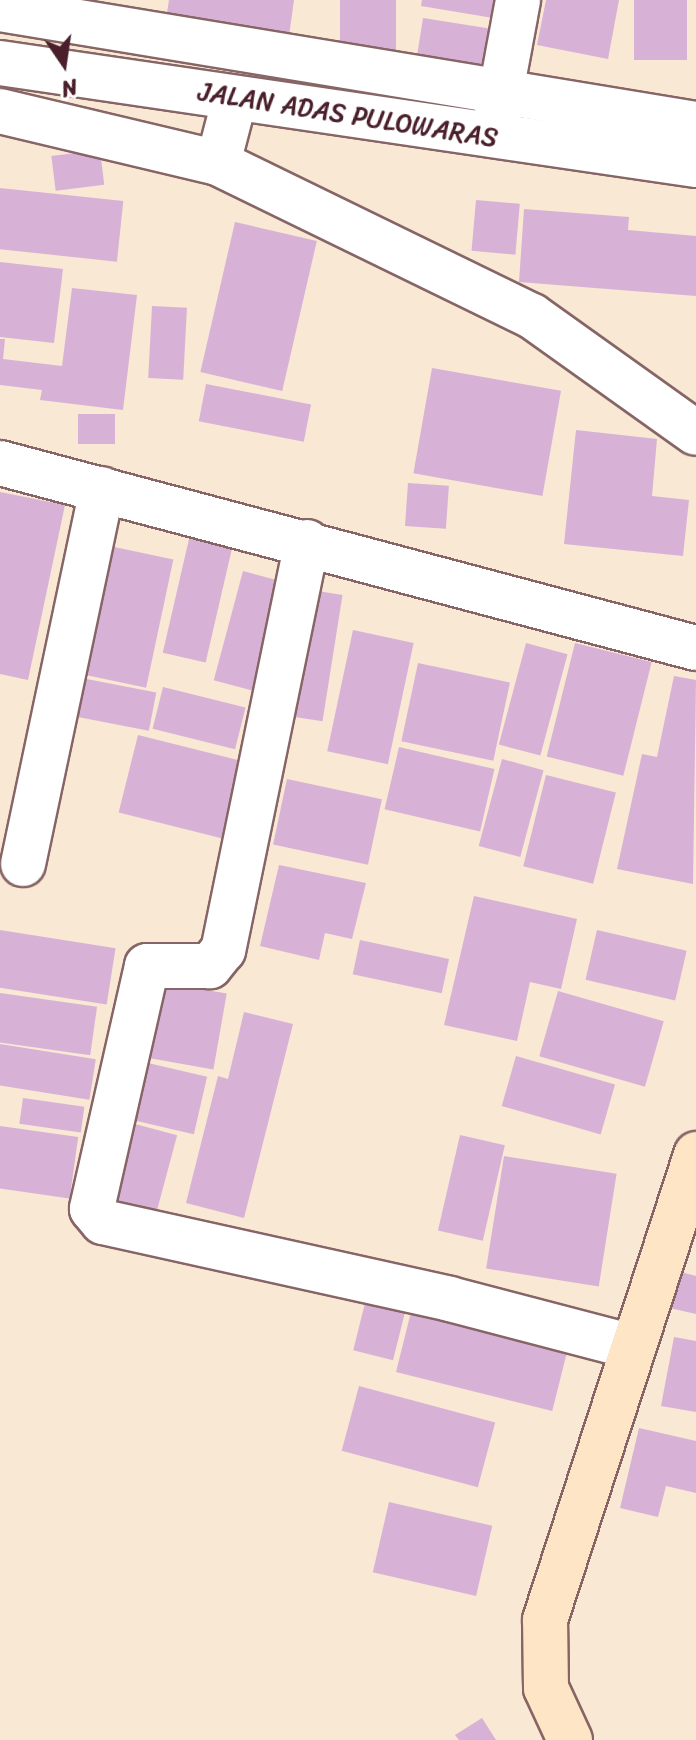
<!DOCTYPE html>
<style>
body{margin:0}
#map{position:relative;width:696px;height:1740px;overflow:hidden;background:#f8e8d4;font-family:Sriracha,sans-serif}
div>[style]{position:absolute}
.building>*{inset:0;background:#d7b2d6;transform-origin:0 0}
.roads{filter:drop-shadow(2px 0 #876566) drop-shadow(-2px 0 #876566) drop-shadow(0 2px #876566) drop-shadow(0 -2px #876566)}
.street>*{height:44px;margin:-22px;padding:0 22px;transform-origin:22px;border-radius:22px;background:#fff}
.secondary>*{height:44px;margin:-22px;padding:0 22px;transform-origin:22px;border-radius:22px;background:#fde5c5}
span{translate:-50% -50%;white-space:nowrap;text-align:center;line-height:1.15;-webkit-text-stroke:8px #fff;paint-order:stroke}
.street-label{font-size:26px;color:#4a1f2b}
.north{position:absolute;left:24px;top:24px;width:80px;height:80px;-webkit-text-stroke:6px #fff;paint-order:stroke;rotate:167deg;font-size:22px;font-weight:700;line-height:32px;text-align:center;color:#4a1f2b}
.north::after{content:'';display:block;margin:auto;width:28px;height:36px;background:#4a1f2b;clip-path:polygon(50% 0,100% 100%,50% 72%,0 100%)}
</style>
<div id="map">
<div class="building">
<div style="clip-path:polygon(169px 0,294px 0,289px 36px,166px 19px)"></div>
<div style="left:340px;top:0;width:56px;height:58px"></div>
<div style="clip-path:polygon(422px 0,496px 0,493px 18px,421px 6px)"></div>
<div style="clip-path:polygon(546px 0,619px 0,608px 59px,537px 45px)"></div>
<div style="left:634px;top:0;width:53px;height:60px"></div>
<div style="left:423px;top:18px;width:72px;height:42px;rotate:9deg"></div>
<div style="left:100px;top:150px;width:35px;height:49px;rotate:83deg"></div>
<div style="left:0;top:188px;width:124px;height:61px;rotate:6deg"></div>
<div style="left:476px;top:200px;width:44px;height:51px;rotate:5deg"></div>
<div style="clip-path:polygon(524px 209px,629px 217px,628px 230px,696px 236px,696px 296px,519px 282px)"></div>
<div style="left:235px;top:222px;width:84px;height:154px;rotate:13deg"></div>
<div style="clip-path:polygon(0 262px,63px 269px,54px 343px,0 337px)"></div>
<div style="clip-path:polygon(72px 288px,137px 295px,123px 410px,40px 400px,42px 390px,0 385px,0 339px,5px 339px,3px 359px,62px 366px)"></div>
<div style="left:152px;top:306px;width:35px;height:72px;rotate:3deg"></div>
<div style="left:432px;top:368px;width:131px;height:107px;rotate:10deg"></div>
<div style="left:206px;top:384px;width:107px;height:38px;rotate:11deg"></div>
<div style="left:78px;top:414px;width:37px;height:30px"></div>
<div style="clip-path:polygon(576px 430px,657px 439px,652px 496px,689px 500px,683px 556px,564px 544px)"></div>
<div style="left:408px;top:483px;width:41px;height:43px;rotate:4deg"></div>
<div style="clip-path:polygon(0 492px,65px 505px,28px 680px,0 674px)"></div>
<div style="left:192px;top:526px;width:44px;height:130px;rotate:13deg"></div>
<div style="left:100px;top:544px;width:75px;height:131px;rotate:12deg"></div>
<div style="left:243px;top:571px;width:53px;height:113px;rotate:15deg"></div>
<div style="left:305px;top:589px;width:38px;height:128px;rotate:9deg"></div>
<div style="left:353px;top:630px;width:62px;height:124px;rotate:12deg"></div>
<div style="left:526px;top:643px;width:43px;height:105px;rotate:15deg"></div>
<div style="left:575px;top:643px;width:79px;height:117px;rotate:14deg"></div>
<div style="left:418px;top:663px;width:94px;height:80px;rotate:12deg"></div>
<div style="left:66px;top:675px;width:92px;height:39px;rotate:11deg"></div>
<div style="clip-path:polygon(674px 676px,696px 680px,693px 884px,617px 869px,642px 754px,657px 757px)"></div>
<div style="left:163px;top:687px;width:85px;height:43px;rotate:14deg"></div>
<div style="left:138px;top:735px;width:106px;height:80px;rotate:14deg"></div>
<div style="left:399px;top:747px;width:98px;height:64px;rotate:13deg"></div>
<div style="left:502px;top:759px;width:43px;height:90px;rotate:15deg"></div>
<div style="left:546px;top:775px;width:72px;height:94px;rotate:14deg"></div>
<div style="left:287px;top:779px;width:97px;height:67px;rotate:12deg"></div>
<div style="clip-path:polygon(279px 865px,366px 883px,352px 939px,325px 933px,319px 960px,260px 946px)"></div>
<div style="clip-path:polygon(474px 896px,577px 919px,561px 989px,530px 982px,517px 1041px,444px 1025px)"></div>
<div style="left:0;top:930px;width:117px;height:57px;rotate:9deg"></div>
<div style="left:597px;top:930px;width:92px;height:51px;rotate:13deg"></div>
<div style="left:360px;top:940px;width:91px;height:35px;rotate:12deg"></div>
<div style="left:144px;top:979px;width:84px;height:77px;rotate:10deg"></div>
<div style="left:558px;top:991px;width:110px;height:68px;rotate:16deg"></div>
<div style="left:0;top:993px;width:98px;height:49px;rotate:8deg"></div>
<div style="clip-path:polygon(244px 1012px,293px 1024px,244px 1218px,186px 1203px,218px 1076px,228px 1079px)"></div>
<div style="left:0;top:1044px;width:97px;height:41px;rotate:9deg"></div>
<div style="left:516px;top:1056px;width:103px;height:52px;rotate:16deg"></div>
<div style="left:135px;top:1060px;width:74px;height:59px;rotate:13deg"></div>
<div style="left:23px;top:1098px;width:62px;height:26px;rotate:8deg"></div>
<div style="left:124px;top:1121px;width:55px;height:96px;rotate:15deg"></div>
<div style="left:0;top:1126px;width:79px;height:62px;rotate:8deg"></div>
<div style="left:460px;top:1135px;width:46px;height:98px;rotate:13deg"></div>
<div style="left:504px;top:1156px;width:114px;height:114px;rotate:9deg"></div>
<div style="clip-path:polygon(669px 1269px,696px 1276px,696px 1314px,661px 1306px)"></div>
<div style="left:367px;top:1295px;width:41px;height:57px;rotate:14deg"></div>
<div style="left:412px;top:1308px;width:161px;height:66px;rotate:14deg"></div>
<div style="clip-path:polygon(674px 1337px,696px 1341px,696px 1412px,661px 1406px)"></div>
<div style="left:359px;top:1386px;width:141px;height:67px;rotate:15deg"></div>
<div style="clip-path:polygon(639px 1428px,696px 1441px,696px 1493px,666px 1486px,658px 1517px,620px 1508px)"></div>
<div style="left:389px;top:1502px;width:106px;height:72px;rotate:13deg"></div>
<div style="clip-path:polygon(482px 1718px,496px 1740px,459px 1740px,455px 1735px)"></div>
</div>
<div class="roads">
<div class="street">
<div style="left:0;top:9px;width:705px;rotate:9.38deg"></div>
<div style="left:0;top:63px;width:703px;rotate:8.34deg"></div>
<div style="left:235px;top:98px;width:67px;rotate:104.7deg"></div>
<div style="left:218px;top:163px;width:349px;rotate:26deg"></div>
<div style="left:532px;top:316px;width:201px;rotate:35.5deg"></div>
<div style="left:0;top:111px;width:224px;rotate:13.4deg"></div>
<div style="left:496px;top:119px;width:121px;rotate:-79.5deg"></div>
<div style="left:0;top:463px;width:720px;rotate:14.89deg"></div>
<div style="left:307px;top:542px;width:417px;rotate:101.6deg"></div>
<div style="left:223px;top:950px;width:21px;rotate:129deg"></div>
<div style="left:210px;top:966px;width:63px;rotate:180deg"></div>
<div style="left:147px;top:966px;width:249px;rotate:102.8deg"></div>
<div style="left:92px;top:1209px;width:17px;rotate:50deg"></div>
<div style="left:103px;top:1222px;width:355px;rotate:12.5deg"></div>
<div style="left:450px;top:1299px;width:189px;rotate:14.7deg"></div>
<div style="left:23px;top:864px;width:383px;rotate:-78.1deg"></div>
</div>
<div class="secondary">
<div style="left:570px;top:1740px;width:57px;rotate:-114.8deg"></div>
<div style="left:546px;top:1688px;width:68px;rotate:-90.8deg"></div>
<div style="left:545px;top:1620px;width:490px;rotate:-72deg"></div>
</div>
</div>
<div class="street-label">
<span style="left:348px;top:115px;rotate:9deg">JALAN ADAS PULOWARAS</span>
</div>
<div class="north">N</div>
</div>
